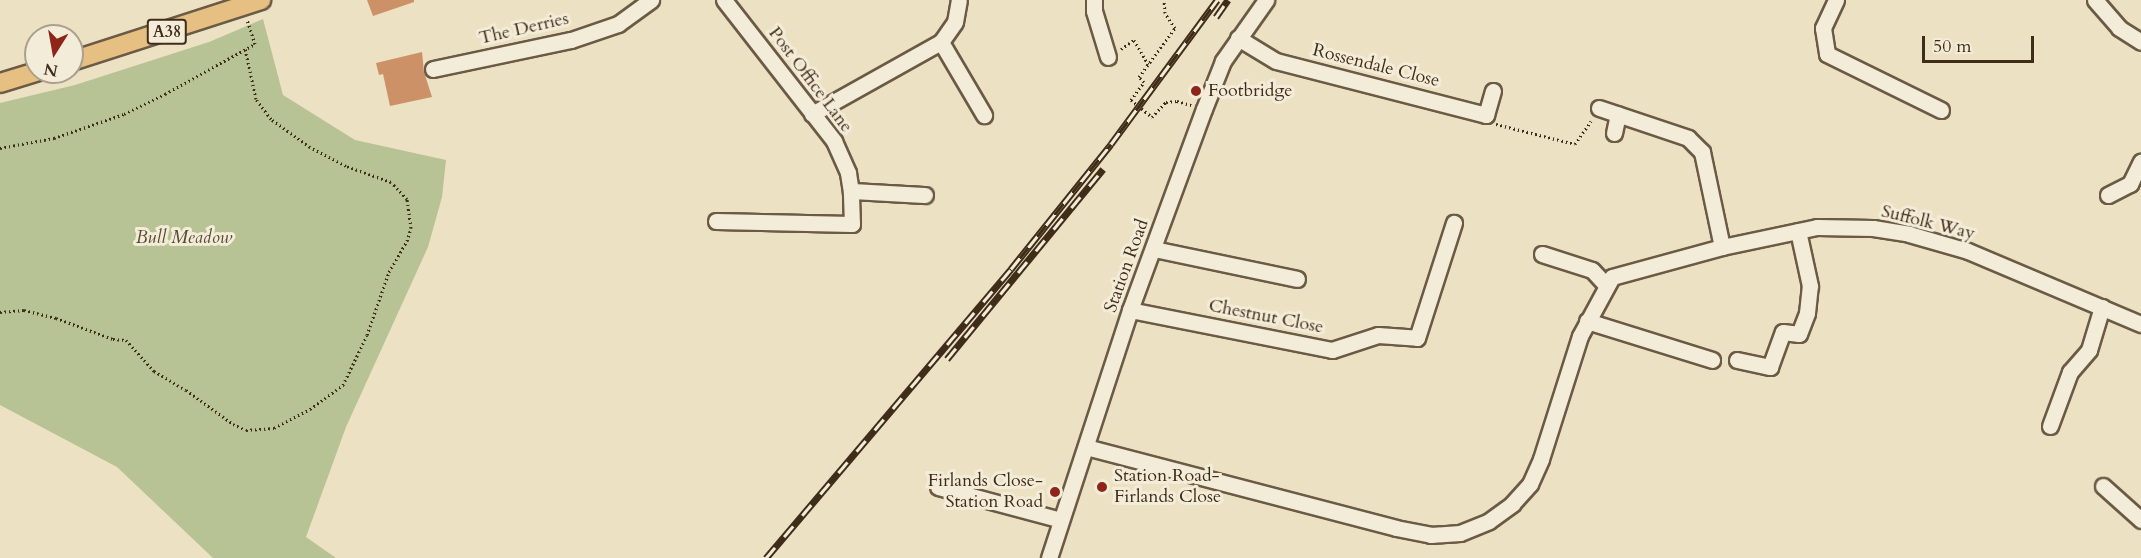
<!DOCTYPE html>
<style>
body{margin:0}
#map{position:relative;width:2141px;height:558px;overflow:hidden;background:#ece1c3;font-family:Cardo,serif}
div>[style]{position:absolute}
.green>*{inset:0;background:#b7c394}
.building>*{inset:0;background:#cd9167}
.path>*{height:3px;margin-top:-1.5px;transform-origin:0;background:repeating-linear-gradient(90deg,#402d19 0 1.5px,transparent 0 4.5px)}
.roads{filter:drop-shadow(2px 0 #6b5a44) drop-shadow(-2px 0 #6b5a44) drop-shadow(0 2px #6b5a44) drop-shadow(0 -2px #6b5a44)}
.minor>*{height:15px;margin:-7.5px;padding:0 7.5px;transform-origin:7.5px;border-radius:7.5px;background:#f3ecd8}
.major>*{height:18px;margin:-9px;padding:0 9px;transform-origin:9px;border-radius:9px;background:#e6c082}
.rail>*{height:7px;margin-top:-3.5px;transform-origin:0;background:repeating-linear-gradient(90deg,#f3ecd8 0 14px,#402d19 0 28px);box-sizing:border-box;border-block:2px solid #402d19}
.path-bridge>*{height:3px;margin-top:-1.5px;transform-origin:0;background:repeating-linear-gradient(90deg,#402d19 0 1.5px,transparent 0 4.5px)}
.dots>*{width:16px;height:16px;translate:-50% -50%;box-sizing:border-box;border:3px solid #f3ecd8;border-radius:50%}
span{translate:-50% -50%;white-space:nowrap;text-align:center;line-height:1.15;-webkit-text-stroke:6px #f3ecd8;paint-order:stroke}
.shield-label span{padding:2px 4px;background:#f3ecd8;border:2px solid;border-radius:4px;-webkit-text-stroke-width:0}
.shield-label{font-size:16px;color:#402d19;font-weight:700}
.street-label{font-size:18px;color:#402d19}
.poi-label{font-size:18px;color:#402d19}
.left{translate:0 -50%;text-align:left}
.right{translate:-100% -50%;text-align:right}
.park-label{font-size:18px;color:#584b32;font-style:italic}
.north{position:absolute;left:24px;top:24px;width:60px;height:60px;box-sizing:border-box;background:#f3ecd8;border:2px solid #aba08c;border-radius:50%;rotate:191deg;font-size:16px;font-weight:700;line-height:24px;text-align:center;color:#402d19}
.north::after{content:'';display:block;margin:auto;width:21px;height:27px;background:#8f2418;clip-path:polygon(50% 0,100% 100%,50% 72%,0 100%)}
.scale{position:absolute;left:1922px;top:36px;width:112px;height:27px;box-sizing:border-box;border:3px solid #402d19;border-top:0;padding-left:8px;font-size:18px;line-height:21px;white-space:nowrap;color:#402d19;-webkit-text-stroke:4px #f3ecd8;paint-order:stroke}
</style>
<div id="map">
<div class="green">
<div style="clip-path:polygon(263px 19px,283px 95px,355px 140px,446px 160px,442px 197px,428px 247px,346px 427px,306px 537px,336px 558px,213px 558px,117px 467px,0 405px,0 103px,75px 85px,209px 42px)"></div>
</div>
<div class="building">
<div style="clip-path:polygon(367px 0,414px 0,414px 2px,373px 16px)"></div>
<div style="clip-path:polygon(422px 52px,424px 72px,432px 97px,390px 106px,383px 74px,379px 75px,376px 63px)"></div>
</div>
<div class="path">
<div style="left:1121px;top:49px;width:16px;rotate:-35deg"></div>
<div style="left:1134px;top:40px;width:28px;rotate:60deg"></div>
<div style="left:1131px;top:100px;width:22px;rotate:-54deg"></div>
<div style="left:1144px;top:82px;width:7px;rotate:-135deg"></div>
<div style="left:1139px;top:77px;width:61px;rotate:-53.7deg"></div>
<div style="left:1175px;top:28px;width:18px;rotate:-124deg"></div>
<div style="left:1165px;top:13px;width:13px;rotate:-94deg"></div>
<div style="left:1152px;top:117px;width:21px;rotate:-47deg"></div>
<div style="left:1166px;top:102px;width:11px;rotate:-5deg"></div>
<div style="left:1177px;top:101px;width:15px;rotate:16deg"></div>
<div style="left:1496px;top:124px;width:81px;rotate:14.2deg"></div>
<div style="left:1575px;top:144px;width:28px;rotate:-55deg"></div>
<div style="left:0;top:148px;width:55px;rotate:-10.5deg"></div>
<div style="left:54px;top:138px;width:74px;rotate:-18.9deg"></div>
<div style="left:124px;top:114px;width:46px;rotate:-26deg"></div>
<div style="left:165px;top:94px;width:103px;rotate:-29.1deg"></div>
<div style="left:255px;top:44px;width:26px;rotate:-108deg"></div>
<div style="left:0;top:312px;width:24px;rotate:-5deg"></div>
<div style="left:24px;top:310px;width:33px;rotate:14deg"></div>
<div style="left:56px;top:318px;width:61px;rotate:20.2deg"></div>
<div style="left:113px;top:339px;width:13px;rotate:4deg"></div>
<div style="left:126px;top:340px;width:42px;rotate:47.9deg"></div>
<div style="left:154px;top:371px;width:37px;rotate:31deg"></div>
<div style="left:186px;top:390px;width:58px;rotate:35.9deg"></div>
<div style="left:233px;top:424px;width:14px;rotate:25deg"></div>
<div style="left:246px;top:430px;width:28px;rotate:-4deg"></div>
<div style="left:274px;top:428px;width:41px;rotate:-27.8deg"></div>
<div style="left:310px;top:409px;width:41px;rotate:-36deg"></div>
<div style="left:343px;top:385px;width:55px;rotate:-64.4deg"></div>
<div style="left:367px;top:335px;width:67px;rotate:-70.8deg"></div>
<div style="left:389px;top:272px;width:36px;rotate:-60deg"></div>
<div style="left:407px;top:241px;width:14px;rotate:-73deg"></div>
<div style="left:411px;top:228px;width:29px;rotate:-98deg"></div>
<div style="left:407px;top:199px;width:23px;rotate:-133deg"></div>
<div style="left:391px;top:182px;width:48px;rotate:-160.4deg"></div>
<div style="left:346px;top:166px;width:41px;rotate:-152.2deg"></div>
<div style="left:310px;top:147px;width:48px;rotate:-144.3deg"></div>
<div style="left:271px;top:119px;width:25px;rotate:-127deg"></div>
<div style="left:256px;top:99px;width:52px;rotate:-102.2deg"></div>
</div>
<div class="roads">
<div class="minor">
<div style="left:724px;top:0;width:179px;rotate:52deg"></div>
<div style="left:834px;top:141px;width:35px;rotate:66deg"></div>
<div style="left:848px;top:173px;width:18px;rotate:81deg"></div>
<div style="left:1094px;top:0;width:11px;rotate:90deg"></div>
<div style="left:1094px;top:11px;width:48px;rotate:73.1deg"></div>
<div style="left:1836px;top:0;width:31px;rotate:115deg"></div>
<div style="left:1823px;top:28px;width:26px;rotate:81deg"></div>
<div style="left:1827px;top:54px;width:127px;rotate:26.2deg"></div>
<div style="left:2095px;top:0;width:37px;rotate:49deg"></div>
<div style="left:2119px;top:28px;width:26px;rotate:32deg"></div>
<div style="left:1238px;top:38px;width:44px;rotate:31.2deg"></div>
<div style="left:1276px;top:61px;width:217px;rotate:14.4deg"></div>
<div style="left:1486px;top:115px;width:25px;rotate:-74deg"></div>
<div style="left:941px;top:42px;width:85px;rotate:59.5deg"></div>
<div style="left:433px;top:69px;width:141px;rotate:-11.9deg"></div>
<div style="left:571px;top:40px;width:50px;rotate:-18.8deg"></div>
<div style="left:618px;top:24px;width:41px;rotate:-36deg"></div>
<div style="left:1599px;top:108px;width:94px;rotate:18.6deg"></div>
<div style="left:1688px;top:138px;width:20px;rotate:45deg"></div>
<div style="left:1702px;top:152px;width:97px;rotate:78.1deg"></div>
<div style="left:812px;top:114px;width:148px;rotate:-29.2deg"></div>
<div style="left:941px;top:42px;width:24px;rotate:-55deg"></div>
<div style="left:955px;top:22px;width:22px;rotate:-80deg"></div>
<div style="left:1614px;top:133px;width:19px;rotate:-78deg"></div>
<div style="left:2108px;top:195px;width:25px;rotate:-27deg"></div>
<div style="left:2130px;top:184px;width:25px;rotate:-64deg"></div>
<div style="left:716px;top:221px;width:136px;rotate:1.3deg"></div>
<div style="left:852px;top:224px;width:33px;rotate:-92deg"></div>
<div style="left:851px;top:191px;width:74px;rotate:3.1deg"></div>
<div style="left:1154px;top:249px;width:146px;rotate:11.8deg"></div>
<div style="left:1542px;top:254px;width:52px;rotate:17.7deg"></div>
<div style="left:1592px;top:270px;width:21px;rotate:47deg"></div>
<div style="left:1130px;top:310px;width:206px;rotate:11.2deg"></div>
<div style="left:1332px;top:350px;width:48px;rotate:-18.1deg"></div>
<div style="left:1378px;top:335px;width:39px;rotate:4deg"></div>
<div style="left:1417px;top:338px;width:121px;rotate:-72.2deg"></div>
<div style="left:1587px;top:321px;width:131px;rotate:17.3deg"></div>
<div style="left:1737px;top:360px;width:34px;rotate:12deg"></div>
<div style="left:1770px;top:367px;width:37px;rotate:-70deg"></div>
<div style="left:1783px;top:332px;width:16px;rotate:7deg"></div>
<div style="left:1799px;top:334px;width:22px;rotate:-69deg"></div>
<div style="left:1807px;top:313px;width:27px;rotate:-84deg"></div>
<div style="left:1810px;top:286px;width:56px;rotate:-102.3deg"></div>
<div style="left:2050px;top:426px;width:58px;rotate:-69.7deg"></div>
<div style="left:2070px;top:372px;width:29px;rotate:-49deg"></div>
<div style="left:2089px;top:350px;width:45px;rotate:-73.2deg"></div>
<div style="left:1086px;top:447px;width:320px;rotate:14.6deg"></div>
<div style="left:1396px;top:528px;width:36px;rotate:11deg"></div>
<div style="left:1431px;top:535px;width:29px;rotate:-4deg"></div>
<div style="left:1460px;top:533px;width:31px;rotate:-22deg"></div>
<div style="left:1489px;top:521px;width:29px;rotate:-36deg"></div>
<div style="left:1512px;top:504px;width:27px;rotate:-48deg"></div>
<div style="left:1530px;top:484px;width:27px;rotate:-66deg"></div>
<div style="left:1541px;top:459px;width:129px;rotate:-72.4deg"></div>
<div style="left:1580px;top:336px;width:67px;rotate:-61.5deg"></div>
<div style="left:1612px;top:277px;width:114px;rotate:-15.3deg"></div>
<div style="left:1722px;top:247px;width:97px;rotate:-11.9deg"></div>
<div style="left:1817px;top:227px;width:56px;rotate:1deg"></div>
<div style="left:1873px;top:228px;width:36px;rotate:9deg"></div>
<div style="left:1909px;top:234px;width:61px;rotate:16.1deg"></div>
<div style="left:1968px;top:251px;width:188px;rotate:22.9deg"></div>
<div style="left:2103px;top:486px;width:51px;rotate:41.8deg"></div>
<div style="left:938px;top:487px;width:127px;rotate:15deg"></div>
<div style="left:1049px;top:558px;width:261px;rotate:-71.9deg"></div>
<div style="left:1130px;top:310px;width:214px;rotate:-69.8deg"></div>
<div style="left:1204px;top:109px;width:52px;rotate:-68.4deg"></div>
<div style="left:1223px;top:61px;width:75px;rotate:-54.8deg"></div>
</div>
<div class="major">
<div style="left:72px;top:61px;width:199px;rotate:-17.9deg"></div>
<div style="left:0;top:83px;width:38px;rotate:-17deg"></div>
</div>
</div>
<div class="rail">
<div style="left:1216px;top:17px;width:21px;rotate:-55deg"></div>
<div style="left:947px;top:359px;width:246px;rotate:-50.6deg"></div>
<div style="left:766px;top:558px;width:379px;rotate:-49.7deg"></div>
<div style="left:1011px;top:269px;width:160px;rotate:-51.3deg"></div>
<div style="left:1111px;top:144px;width:179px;rotate:-53.6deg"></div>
</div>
<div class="path-bridge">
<div style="left:1131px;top:100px;width:27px;rotate:39deg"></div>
</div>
<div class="dots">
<div style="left:1196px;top:91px;background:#8f2418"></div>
<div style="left:1102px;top:487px;background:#8f2418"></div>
<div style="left:1055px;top:492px;background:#8f2418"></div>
</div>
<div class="shield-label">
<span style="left:167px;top:32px">A38</span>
</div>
<div class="street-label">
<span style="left:524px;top:29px;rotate:-13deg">The Derries</span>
<span style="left:1376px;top:66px;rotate:14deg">Rossendale Close</span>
<span style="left:810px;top:80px;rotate:53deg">Post Office Lane</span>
<span style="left:1928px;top:223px;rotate:14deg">Suffolk Way</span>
<span style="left:1127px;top:266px;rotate:-70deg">Station Road</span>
<span style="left:1266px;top:317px;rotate:11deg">Chestnut Close</span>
</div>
<div class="poi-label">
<span class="left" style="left:1208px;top:91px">Footbridge</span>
<span class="left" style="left:1114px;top:487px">Station Road-<br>Firlands Close</span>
<span class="right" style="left:1043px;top:492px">Firlands Close-<br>Station Road</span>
</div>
<div class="park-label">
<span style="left:184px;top:238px">Bull Meadow</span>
</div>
<div class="north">N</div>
<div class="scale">50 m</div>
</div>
